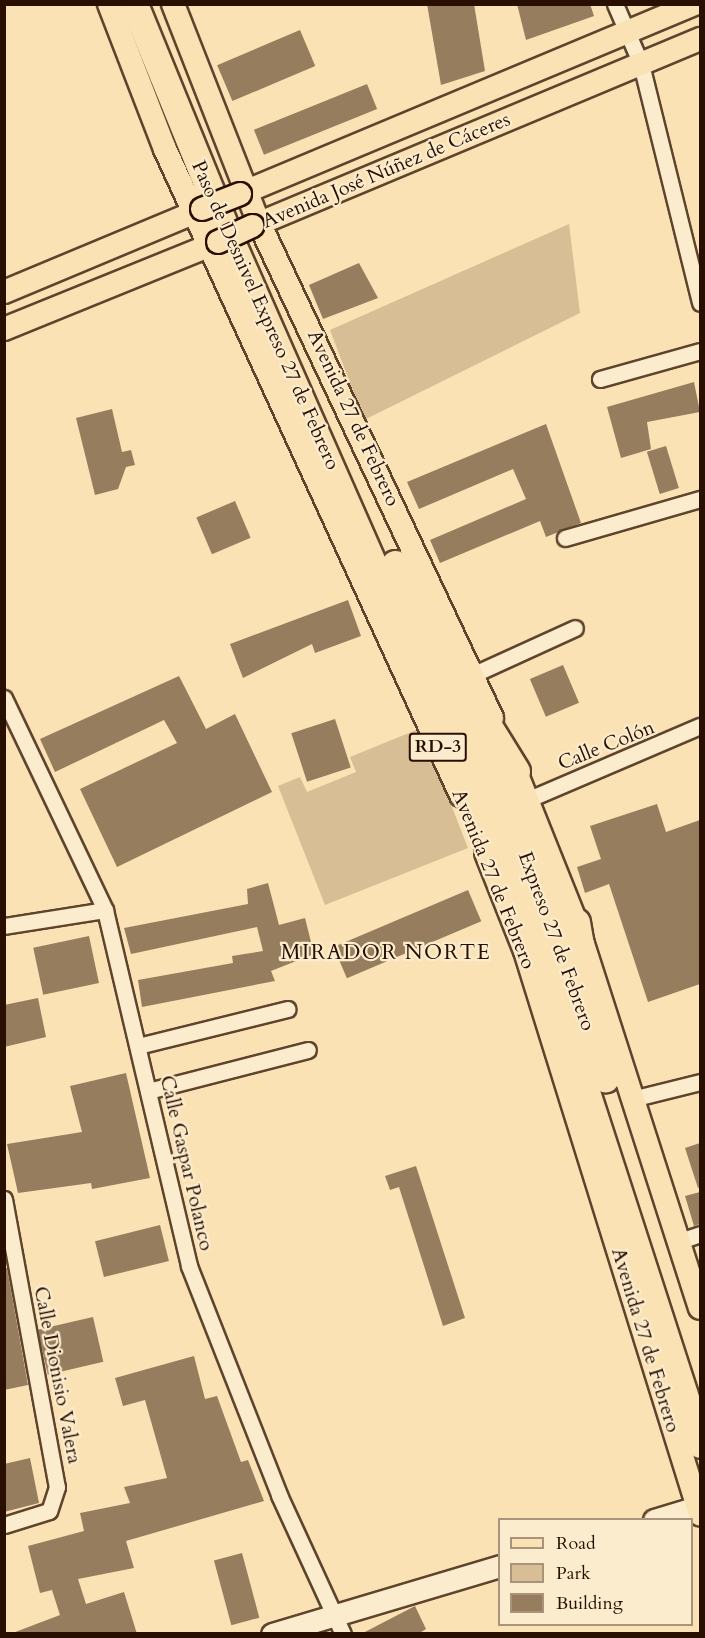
<!DOCTYPE html>
<meta charset="utf-8">
<style>
body{margin:0}
#map{position:relative;width:705px;height:1638px;overflow:hidden;background:#fbe2b4;font-family:Cardo,serif}
div>[style]{position:absolute}
.green>*{inset:0;background:#d7be95}
.building>*{inset:0;background:#967d5e;transform-origin:0 0}
.roads{filter:drop-shadow(2px 0 #5e442d) drop-shadow(-2px 0 #5e442d) drop-shadow(0 2px #5e442d) drop-shadow(0 -2px #5e442d)}
.street>*{height:15px;margin:-7.5px;padding:0 7.5px;transform-origin:7.5px;border-radius:7.5px;background:#fcecce}
.secondary>*{height:21px;margin:-10.5px;padding:0 10.5px;transform-origin:10.5px;border-radius:10.5px;background:#fcecce}
.primary>*{height:22px;margin:-11px;padding:0 11px;transform-origin:11px;border-radius:11px;background:#fbe2b4}
.highway>*{height:27px;margin:-13.5px;padding:0 13.5px;transform-origin:13.5px;border-radius:13.5px;background:#fbe2b4}
.bridges{filter:drop-shadow(2px 0 #290f00) drop-shadow(-2px 0 #290f00) drop-shadow(0 2px #290f00) drop-shadow(0 -2px #290f00)}
.primary-bridge>*{height:22px;margin:-11px;padding:0 11px;transform-origin:11px;border-radius:11px;background:#fbe2b4}
span{translate:-50% -50%;white-space:nowrap;text-align:center;line-height:1.15;-webkit-text-stroke:4.5px #fcecce;paint-order:stroke}
.shield-label span{padding:2px 4px;background:#fcecce;border:2px solid;border-radius:4px;-webkit-text-stroke-width:0}
.shield-label{font-size:18px;color:#290f00;font-weight:700}
.street-label{font-size:20px;color:#290f00}
.neighbourhood-label{font-size:21px;color:#290f00;letter-spacing:1.5px}
.frame{position:absolute;inset:0;border:6px solid #290f00;pointer-events:none}
.legend{position:absolute;left:498px;top:1518px;width:195px;height:108px;box-sizing:border-box;background:#fcecce;border:2px solid #a8947c;margin:0;padding:8px 10px;list-style:none;font-size:18px;color:#290f00}
.legend li{display:flex;align-items:center;gap:12px;height:30px}
.legend b{width:30px;border:2px solid #a8947c}
</style>
<div id="map">
<div class="green">
<div style="clip-path:polygon(569px 224px,580px 313px,364px 420px,330px 330px)"></div>
<div style="clip-path:polygon(421px 728px,468px 848px,325px 905px,278px 786px,300px 777px,307px 792px,356px 772px,350px 757px)"></div>
</div>
<div class="building">
<div style="clip-path:polygon(427px 4px,474px 4px,485px 71px,441px 85px)"></div>
<div style="clip-path:polygon(517px 4px,590px 4px,594px 16px,526px 40px)"></div>
<div style="left:300px;top:30px;width:39px;height:90px;rotate:67deg"></div>
<div style="left:367px;top:84px;width:27px;height:122px;rotate:68deg"></div>
<div style="clip-path:polygon(359px 263px,378px 298px,323px 319px,309px 285px)"></div>
<div style="clip-path:polygon(694px 382px,700px 412px,647px 422px,651px 449px,621px 458px,607px 407px)"></div>
<div style="clip-path:polygon(112px 409px,122px 452px,131px 450px,135px 465px,126px 467px,118px 489px,95px 495px,76px 418px)"></div>
<div style="clip-path:polygon(546px 424px,581px 523px,546px 537px,540px 521px,440px 563px,430px 540px,526px 499px,513px 469px,419px 509px,407px 482px)"></div>
<div style="left:666px;top:446px;width:44px;height:20px;rotate:73deg"></div>
<div style="left:235px;top:501px;width:40px;height:42px;rotate:67deg"></div>
<div style="clip-path:polygon(348px 600px,361px 636px,315px 653px,312px 644px,243px 678px,230px 644px)"></div>
<div style="left:563px;top:665px;width:41px;height:36px;rotate:67deg"></div>
<div style="clip-path:polygon(179px 676px,206px 729px,235px 714px,272px 792px,117px 867px,80px 789px,177px 743px,164px 720px,55px 772px,40px 739px)"></div>
<div style="left:335px;top:719px;width:51px;height:46px;rotate:72deg"></div>
<div style="clip-path:polygon(657px 804px,666px 832px,700px 820px,700px 984px,648px 1002px,609px 884px,585px 893px,577px 867px,601px 859px,590px 826px)"></div>
<div style="clip-path:polygon(268px 883px,279px 925px,305px 918px,314px 954px,271px 971px,275px 981px,142px 1007px,138px 980px,233px 963px,232px 956px,263px 951px,257px 927px,131px 954px,124px 928px,248px 904px,247px 889px)"></div>
<div style="left:468px;top:890px;width:34px;height:146px;rotate:67deg"></div>
<div style="left:89px;top:936px;width:48px;height:57px;rotate:78deg"></div>
<div style="clip-path:polygon(38px 998px,46px 1037px,4px 1047px,4px 1005px)"></div>
<div style="clip-path:polygon(126px 1073px,150px 1178px,92px 1189px,91px 1183px,18px 1193px,7px 1144px,82px 1132px,70px 1086px)"></div>
<div style="clip-path:polygon(700px 1143px,700px 1187px,698px 1188px,685px 1148px)"></div>
<div style="clip-path:polygon(416px 1166px,465px 1318px,443px 1326px,399px 1187px,390px 1190px,385px 1176px)"></div>
<div style="clip-path:polygon(700px 1192px,700px 1224px,694px 1226px,685px 1196px)"></div>
<div style="left:160px;top:1225px;width:37px;height:67px;rotate:76deg"></div>
<div style="clip-path:polygon(7px 1268px,28px 1385px,4px 1390px,4px 1269px)"></div>
<div style="left:93px;top:1317px;width:46px;height:57px;rotate:77deg"></div>
<div style="clip-path:polygon(194px 1356px,205px 1399px,217px 1396px,241px 1462px,248px 1460px,264px 1501px,126px 1541px,134px 1568px,78px 1579px,86px 1604px,124px 1592px,137px 1634px,10px 1634px,60px 1615px,52px 1590px,40px 1593px,28px 1546px,84px 1531px,80px 1513px,130px 1503px,124px 1487px,167px 1478px,145px 1400px,123px 1406px,115px 1378px)"></div>
<div style="clip-path:polygon(30px 1458px,39px 1503px,4px 1512px,4px 1464px)"></div>
<div style="left:242px;top:1553px;width:67px;height:29px;rotate:75deg"></div>
<div style="clip-path:polygon(415px 1606px,426px 1629px,418px 1634px,361px 1634px)"></div>
</div>
<div class="roads">
<div class="street">
<div style="left:615px;top:4px;width:65px;rotate:66.6deg"></div>
<div style="left:641px;top:64px;width:246px;rotate:76.1deg"></div>
<div style="left:600px;top:379px;width:104px;rotate:-15.6deg"></div>
<div style="left:565px;top:538px;width:141px;rotate:-16.1deg"></div>
<div style="left:472px;top:675px;width:113px;rotate:-24.5deg"></div>
<div style="left:4px;top:698px;width:235px;rotate:64.5deg"></div>
<div style="left:105px;top:910px;width:366px;rotate:76.7deg"></div>
<div style="left:189px;top:1266px;width:246px;rotate:68.5deg"></div>
<div style="left:279px;top:1495px;width:153px;rotate:65.3deg"></div>
<div style="left:527px;top:800px;width:188px;rotate:-23.2deg"></div>
<div style="left:4px;top:926px;width:102px;rotate:-9deg"></div>
<div style="left:138px;top:1046px;width:154px;rotate:-13.9deg"></div>
<div style="left:148px;top:1091px;width:165px;rotate:-14.4deg"></div>
<div style="left:636px;top:1098px;width:66px;rotate:-14deg"></div>
<div style="left:4px;top:1199px;width:293px;rotate:79.6deg"></div>
<div style="left:57px;top:1487px;width:25px;rotate:108deg"></div>
<div style="left:49px;top:1511px;width:47px;rotate:162.7deg"></div>
<div style="left:680px;top:1241px;width:21px;rotate:-19deg"></div>
</div>
<div class="secondary">
<div style="left:654px;top:1520px;width:48px;rotate:-16.9deg"></div>
<div style="left:272px;top:1634px;width:238px;rotate:-16.6deg"></div>
</div>
<div class="primary">
<div style="left:109px;top:4px;width:155px;rotate:68.9deg"></div>
<div style="left:165px;top:149px;width:711px;rotate:65.38deg"></div>
<div style="left:173px;top:4px;width:235px;rotate:68.6deg"></div>
<div style="left:259px;top:223px;width:547px;rotate:64.79deg"></div>
<div style="left:240px;top:194px;width:493px;rotate:-22.7deg"></div>
<div style="left:253px;top:226px;width:485px;rotate:-22.7deg"></div>
<div style="left:4px;top:292px;width:215px;rotate:-22.7deg"></div>
<div style="left:4px;top:329px;width:231px;rotate:-22.1deg"></div>
<div style="left:510px;top:757px;width:178px;rotate:68.2deg"></div>
<div style="left:576px;top:922px;width:405px;rotate:72.2deg"></div>
<div style="left:486px;top:853px;width:105px;rotate:68.3deg"></div>
<div style="left:525px;top:951px;width:590px;rotate:72.73deg"></div>
</div>
<div class="highway">
<div style="left:134px;top:4px;width:259px;rotate:67.8deg"></div>
<div style="left:232px;top:244px;width:747px;rotate:66.25deg"></div>
<div style="left:533px;top:928px;width:542px;rotate:72.07deg"></div>
<div style="left:395px;top:564px;width:350px;rotate:65.6deg"></div>
<div style="left:540px;top:883px;width:206px;rotate:71.6deg"></div>
<div style="left:474px;top:703px;width:80px;rotate:58.3deg"></div>
<div style="left:576px;top:922px;width:53px;rotate:80.2deg"></div>
</div>
</div>
<div class="bridges">
<div class="primary-bridge">
<div style="left:202px;top:209px;width:41px;rotate:-21.5deg"></div>
<div style="left:218px;top:242px;width:38px;rotate:-25deg"></div>
</div>
</div>
<div class="shield-label">
<span style="left:438px;top:747px">RD-3</span>
</div>
<div class="street-label">
<span style="left:386px;top:170px;rotate:-23deg">Avenida José Núñez de Cáceres</span>
<span style="left:266px;top:315px;rotate:66deg">Paso de Desnivel Expreso 27 de Febrero</span>
<span style="left:354px;top:418px;rotate:65deg">Avenida 27 de Febrero</span>
<span style="left:606px;top:745px;rotate:-22deg">Calle Colón</span>
<span style="left:494px;top:879px;rotate:68deg">Avenida 27 de Febrero</span>
<span style="left:557px;top:941px;rotate:70deg">Expreso 27 de Febrero</span>
<span style="left:187px;top:1163px;rotate:77deg">Calle Gaspar Polanco</span>
<span style="left:646px;top:1340px;rotate:73deg">Avenida 27 de Febrero</span>
<span style="left:58px;top:1375px;rotate:79deg">Calle Dionisio Valera</span>
</div>
<div class="neighbourhood-label">
<span style="left:386px;top:953px">MIRADOR NORTE</span>
</div>
<div class="frame"></div>
<ul class="legend">
<li><b style="height:8px;background:#fbe2b4"></b>Road</li>
<li><b style="height:16px;background:#d7be95"></b>Park</li>
<li><b style="height:16px;background:#967d5e"></b>Building</li>
</ul>
</div>
